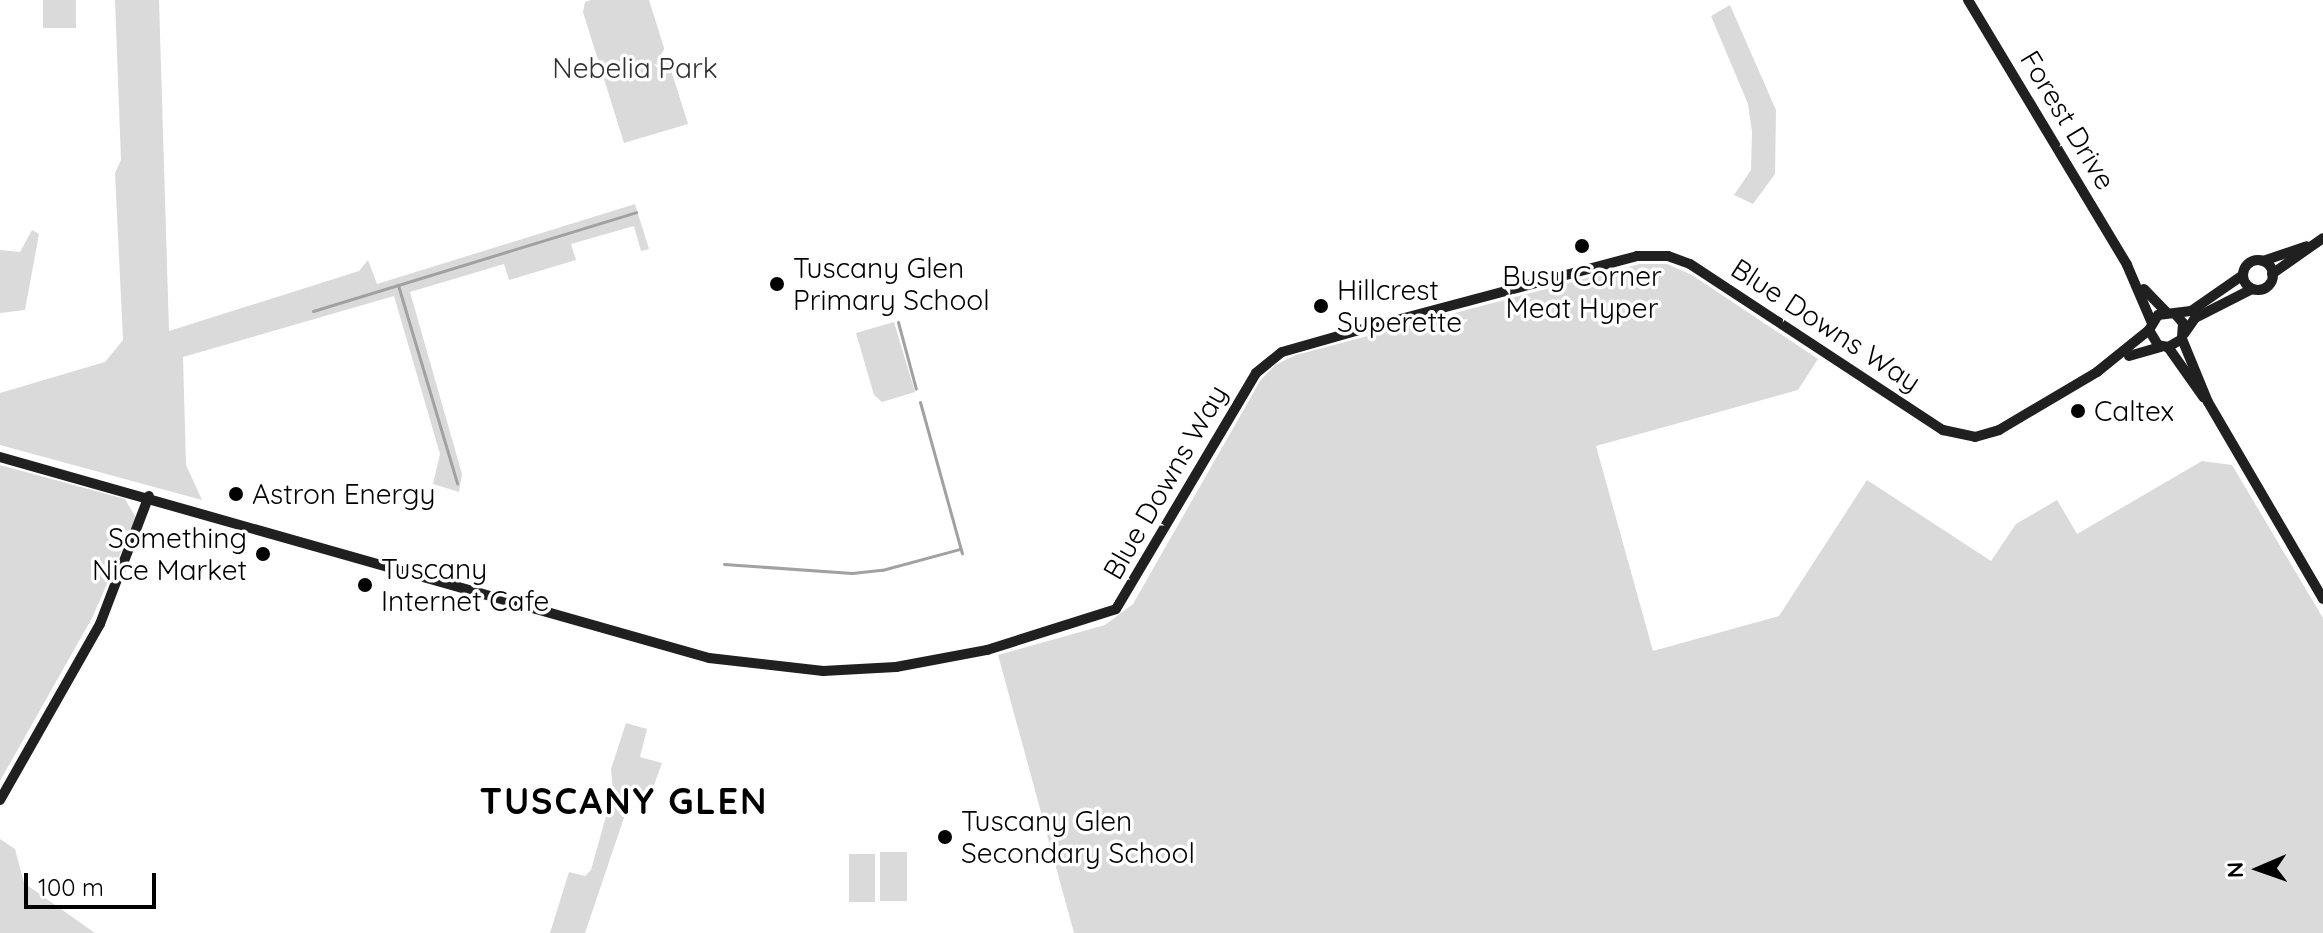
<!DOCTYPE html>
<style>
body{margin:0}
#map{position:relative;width:2323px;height:933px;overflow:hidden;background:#fff;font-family:Quicksand,sans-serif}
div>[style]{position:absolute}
.green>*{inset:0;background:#dadada;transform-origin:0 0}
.stream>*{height:3px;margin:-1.5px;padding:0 1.5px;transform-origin:1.5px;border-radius:1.5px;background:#a1a1a1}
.secondary>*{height:10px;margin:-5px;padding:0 5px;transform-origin:5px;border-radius:5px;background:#202020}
.secondary>.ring{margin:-5px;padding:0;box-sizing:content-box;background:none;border:10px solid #202020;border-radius:50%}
.dots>*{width:22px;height:22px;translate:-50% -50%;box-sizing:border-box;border:4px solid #fff;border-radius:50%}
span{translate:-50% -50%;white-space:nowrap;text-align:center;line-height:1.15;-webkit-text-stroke:7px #fff;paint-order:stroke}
.park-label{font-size:28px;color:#313131}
.street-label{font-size:28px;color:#000}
.poi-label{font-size:28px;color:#000}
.left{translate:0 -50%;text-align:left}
.right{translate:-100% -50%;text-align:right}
.district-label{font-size:36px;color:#000;font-weight:700;letter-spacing:2px}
.north{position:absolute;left:2219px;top:829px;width:80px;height:80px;-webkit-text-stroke:6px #fff;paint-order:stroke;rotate:268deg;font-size:22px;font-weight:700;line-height:32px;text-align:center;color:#000}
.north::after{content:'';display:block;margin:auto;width:28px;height:36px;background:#000;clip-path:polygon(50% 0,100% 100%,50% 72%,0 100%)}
.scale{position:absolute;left:24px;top:873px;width:132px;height:36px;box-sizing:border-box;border:4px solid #000;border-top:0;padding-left:10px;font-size:24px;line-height:28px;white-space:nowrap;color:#000;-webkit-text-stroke:6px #fff;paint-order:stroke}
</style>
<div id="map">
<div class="green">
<div style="left:43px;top:0;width:33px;height:28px"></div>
<div style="clip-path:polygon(115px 0,159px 0,169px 331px,359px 271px,368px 260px,377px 284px,635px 204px,649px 249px,641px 251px,634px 226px,571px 244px,576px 260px,509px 280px,504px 264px,410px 292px,462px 474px,459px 492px,433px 484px,440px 454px,394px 296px,183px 357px,186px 465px,202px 500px,0 445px,0 393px,105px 362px,123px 340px,115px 173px,121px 160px)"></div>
<div style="clip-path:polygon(591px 0,649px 0,688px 124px,624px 143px,583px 12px,585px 2px)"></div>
<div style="clip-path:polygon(1730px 5px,1776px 110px,1775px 174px,1753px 204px,1734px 195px,1751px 170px,1752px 132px,1748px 104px,1711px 16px)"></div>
<div style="clip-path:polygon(32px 230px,39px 234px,25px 310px,0 313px,0 250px,20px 252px)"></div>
<div style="clip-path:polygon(1640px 264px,1667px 264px,1692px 275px,1818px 359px,1798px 390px,1596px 446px,1653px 651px,1779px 616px,1867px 480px,1991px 561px,2016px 524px,2057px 500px,2077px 534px,2202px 461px,2232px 465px,2323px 618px,2323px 933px,1074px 933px,998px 655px,1105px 625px,1133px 604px,1260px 381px,1275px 365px,1296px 355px)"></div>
<div style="clip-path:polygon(894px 322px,915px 392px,882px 402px,874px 395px,856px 333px)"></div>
<div style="clip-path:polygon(0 465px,125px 499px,136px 518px,92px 618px,0 781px)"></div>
<div style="clip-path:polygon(626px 723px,647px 729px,640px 757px,662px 763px,650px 796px,633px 791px,585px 933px,550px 933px,569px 872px,585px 876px,591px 870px,613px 791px,611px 769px)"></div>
<div style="clip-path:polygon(0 839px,15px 849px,24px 883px,95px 933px,0 933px)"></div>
<div style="left:880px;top:852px;width:27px;height:49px"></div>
<div style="left:849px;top:854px;width:26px;height:48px"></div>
</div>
<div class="stream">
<div style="left:398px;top:285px;width:207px;rotate:73.4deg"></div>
<div style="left:313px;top:311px;width:338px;rotate:-17deg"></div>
<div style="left:898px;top:322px;width:69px;rotate:75deg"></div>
<div style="left:920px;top:402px;width:157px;rotate:74.5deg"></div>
<div style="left:724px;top:564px;width:128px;rotate:4deg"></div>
<div style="left:852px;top:573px;width:30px;rotate:-6deg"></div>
<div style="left:882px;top:570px;width:81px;rotate:-15.1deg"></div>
</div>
<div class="secondary">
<div style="left:1968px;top:0;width:309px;rotate:59deg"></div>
<div style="left:2127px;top:265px;width:61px;rotate:66.8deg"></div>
<div class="ring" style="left:2243px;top:260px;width:20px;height:20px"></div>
<div style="left:2263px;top:261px;width:46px;rotate:-18.8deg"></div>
<div style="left:2272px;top:274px;width:62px;rotate:-35.2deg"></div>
<div style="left:2144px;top:289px;width:32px;rotate:46deg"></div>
<div style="left:2176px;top:315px;width:11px;rotate:49deg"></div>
<div style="left:2183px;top:323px;width:16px;rotate:94deg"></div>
<div style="left:2182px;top:339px;width:16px;rotate:150deg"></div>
<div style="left:2168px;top:347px;width:10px;rotate:-169deg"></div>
<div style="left:2158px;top:345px;width:17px;rotate:-121deg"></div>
<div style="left:2149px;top:330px;width:17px;rotate:-59deg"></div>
<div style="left:2158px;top:315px;width:33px;rotate:-7deg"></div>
<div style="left:2191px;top:311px;width:63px;rotate:-34.7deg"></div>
<div style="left:2184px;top:334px;width:19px;rotate:-55deg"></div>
<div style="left:2195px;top:318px;width:64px;rotate:-27deg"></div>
<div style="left:2182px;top:339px;width:68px;rotate:67.6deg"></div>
<div style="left:2208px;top:402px;width:228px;rotate:59.7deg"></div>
<div style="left:2168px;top:347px;width:62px;rotate:54.8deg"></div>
<div style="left:2129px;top:356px;width:33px;rotate:-16deg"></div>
<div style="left:0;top:457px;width:737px;rotate:15.83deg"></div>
<div style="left:709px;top:658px;width:115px;rotate:6.5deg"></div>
<div style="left:823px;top:671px;width:73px;rotate:-3.1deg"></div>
<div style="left:896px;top:667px;width:93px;rotate:-10.6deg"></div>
<div style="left:987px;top:650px;width:135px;rotate:-17.6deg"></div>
<div style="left:1116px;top:609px;width:274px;rotate:-59.3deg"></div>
<div style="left:1256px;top:373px;width:33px;rotate:-39deg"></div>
<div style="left:1282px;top:352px;width:84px;rotate:-15.9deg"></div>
<div style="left:1363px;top:329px;width:284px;rotate:-14.9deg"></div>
<div style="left:1637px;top:256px;width:31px"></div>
<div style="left:1668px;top:256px;width:23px;rotate:20deg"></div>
<div style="left:1690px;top:264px;width:303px;rotate:33.3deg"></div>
<div style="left:1943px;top:430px;width:33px;rotate:12deg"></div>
<div style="left:1975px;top:437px;width:25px;rotate:-16deg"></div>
<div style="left:1999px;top:430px;width:114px;rotate:-30.6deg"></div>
<div style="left:2097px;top:372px;width:67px;rotate:-38.9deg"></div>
<div style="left:0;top:800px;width:202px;rotate:-60.4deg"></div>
<div style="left:100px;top:624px;width:137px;rotate:-69.1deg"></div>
</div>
<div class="dots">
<div style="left:1582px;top:246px;background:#000"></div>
<div style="left:777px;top:284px;background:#000"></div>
<div style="left:1321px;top:306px;background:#000"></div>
<div style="left:2078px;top:411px;background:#000"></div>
<div style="left:236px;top:494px;background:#000"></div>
<div style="left:263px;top:554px;background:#000"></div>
<div style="left:365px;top:585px;background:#000"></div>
<div style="left:945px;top:837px;background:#000"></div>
</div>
<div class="park-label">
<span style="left:635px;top:68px">Nebelia Park</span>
</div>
<div class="street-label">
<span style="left:2068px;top:120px;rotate:59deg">Forest Drive</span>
<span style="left:1826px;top:325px;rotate:33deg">Blue Downs Way</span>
<span style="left:1165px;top:482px;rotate:-60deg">Blue Downs Way</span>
</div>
<div class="poi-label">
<span class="left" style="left:793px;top:284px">Tuscany Glen<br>Primary School</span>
<span style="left:1582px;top:292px">Busy Corner<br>Meat Hyper</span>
<span class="left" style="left:1337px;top:306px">Hillcrest<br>Superette</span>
<span class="left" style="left:2094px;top:411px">Caltex</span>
<span class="left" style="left:252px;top:494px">Astron Energy</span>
<span class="right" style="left:247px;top:554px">Something<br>Nice Market</span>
<span class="left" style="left:381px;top:585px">Tuscany<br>Internet Cafe</span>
<span class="left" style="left:961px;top:837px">Tuscany Glen<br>Secondary School</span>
</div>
<div class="district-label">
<span style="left:624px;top:801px">TUSCANY GLEN</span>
</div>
<div class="north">N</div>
<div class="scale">100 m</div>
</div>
